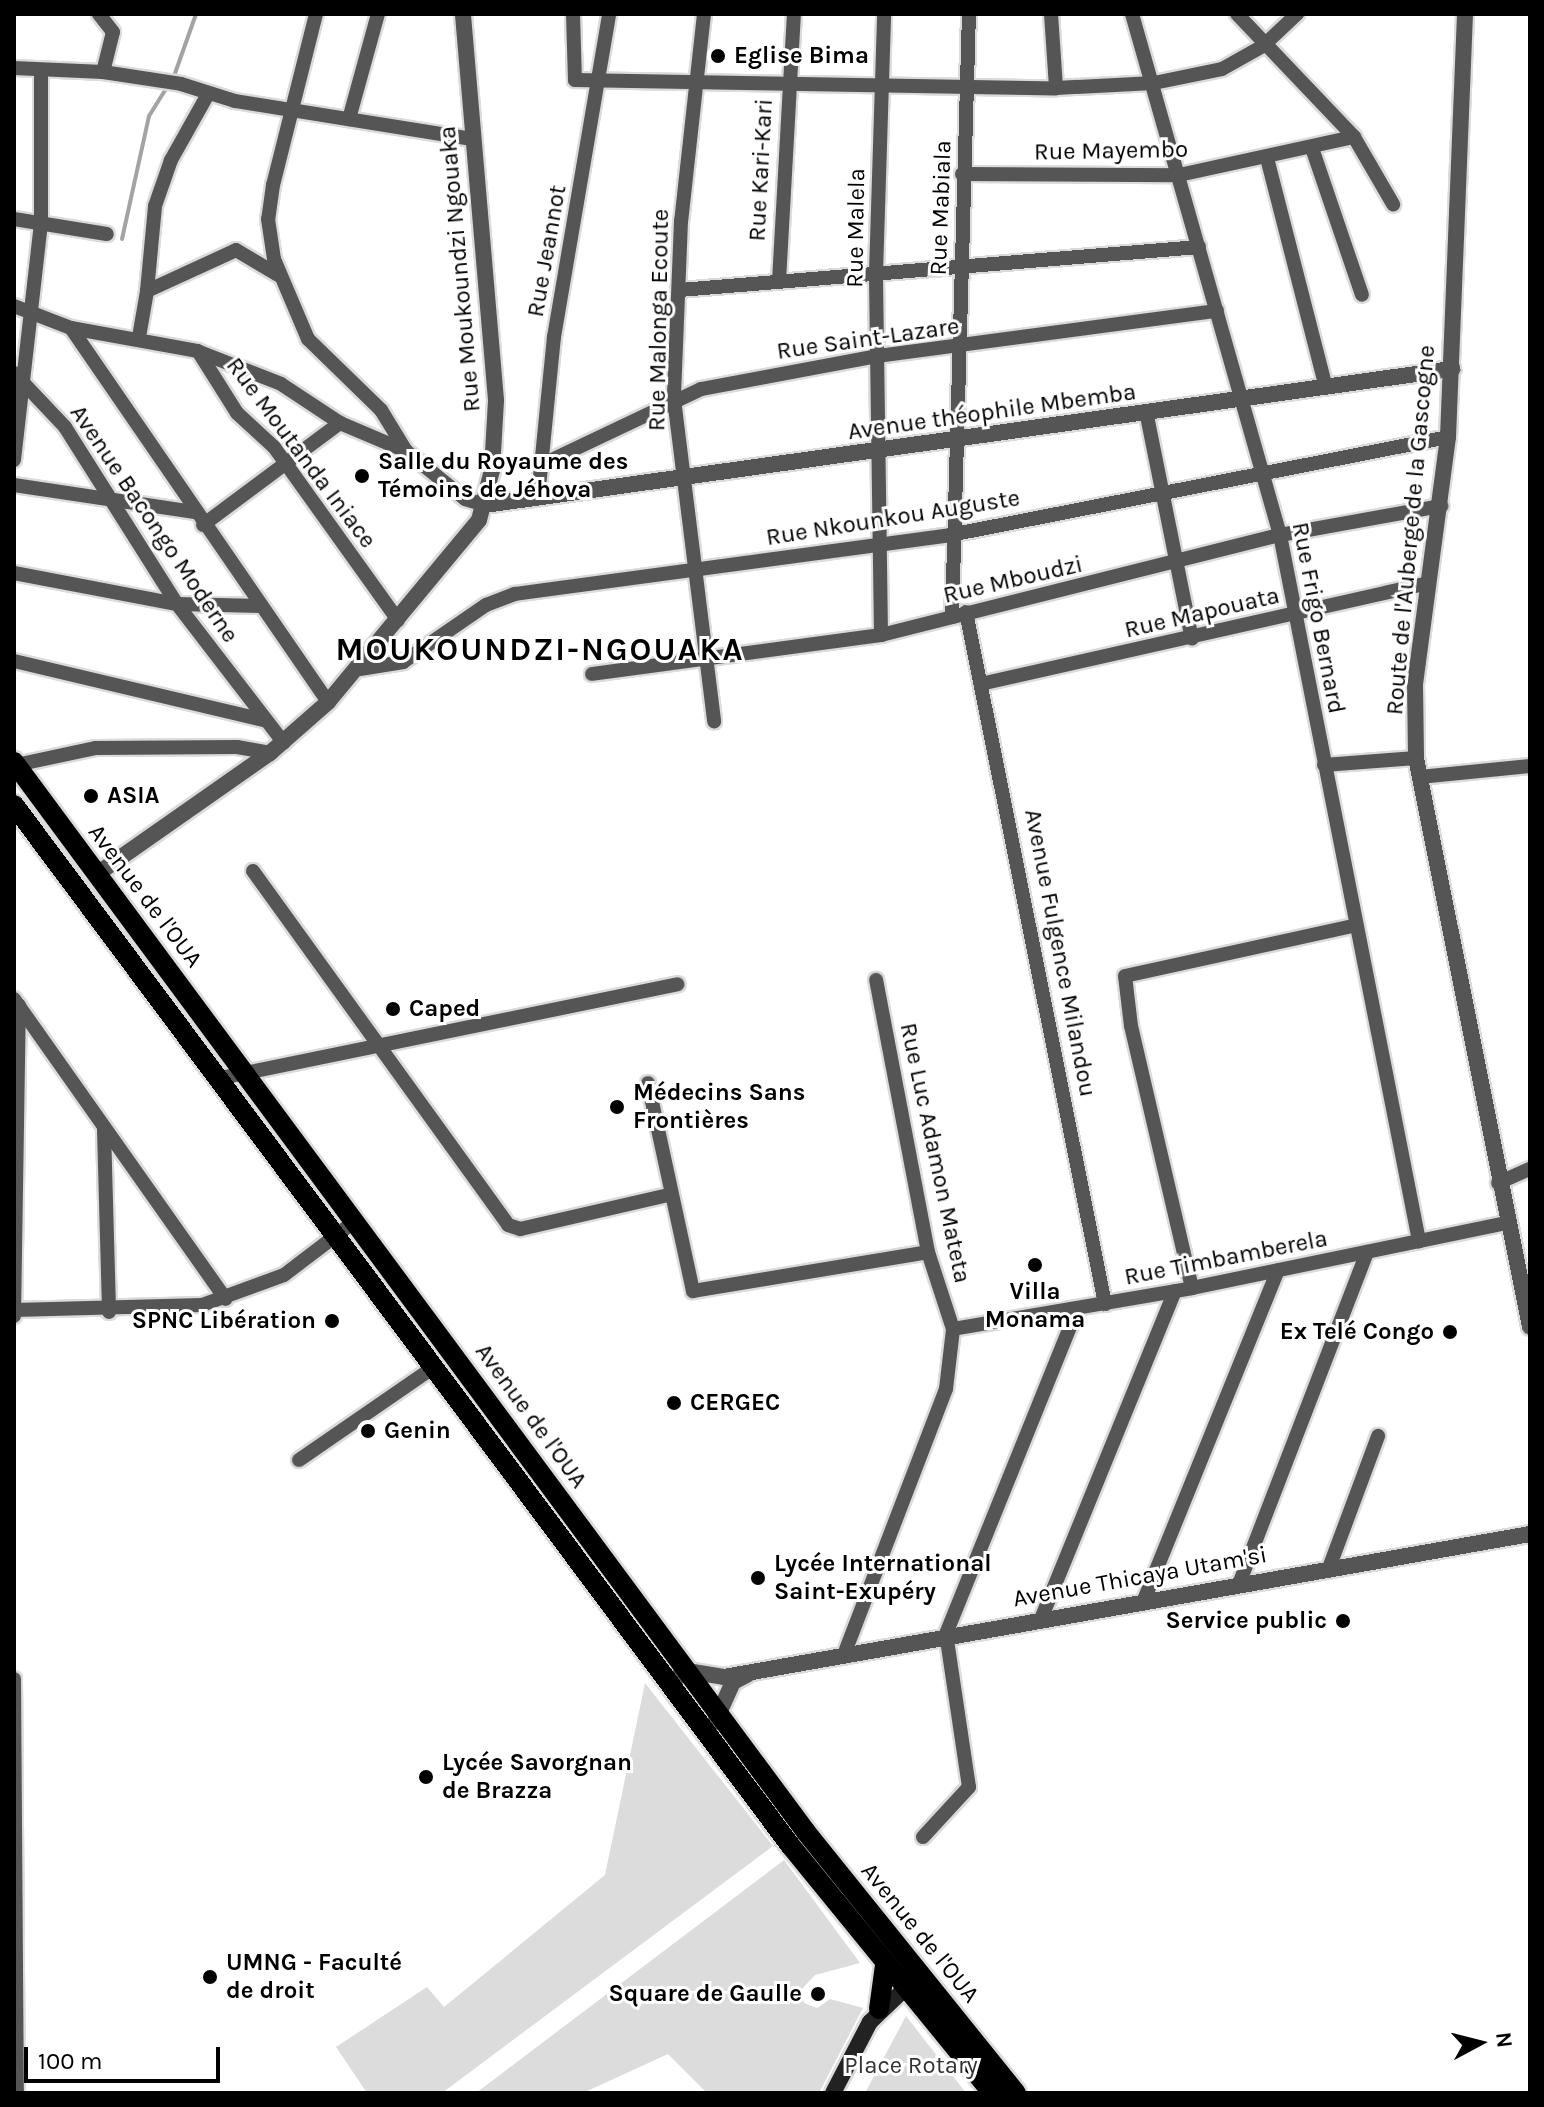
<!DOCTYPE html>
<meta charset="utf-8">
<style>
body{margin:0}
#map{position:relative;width:1544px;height:2107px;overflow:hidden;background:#fff;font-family:Karla,sans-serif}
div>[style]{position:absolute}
.green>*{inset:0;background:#dcdcdc}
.stream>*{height:4px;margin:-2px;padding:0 2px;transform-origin:2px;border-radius:2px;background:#a3a3a3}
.roads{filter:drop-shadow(2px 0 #dbdbdb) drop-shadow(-2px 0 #dbdbdb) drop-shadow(0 2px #dbdbdb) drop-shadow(0 -2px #dbdbdb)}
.minor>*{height:14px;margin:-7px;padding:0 7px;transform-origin:7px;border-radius:7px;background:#555}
.tertiary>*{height:16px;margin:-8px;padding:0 8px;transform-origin:8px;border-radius:8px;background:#555}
.secondary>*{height:16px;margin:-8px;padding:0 8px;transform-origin:8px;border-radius:8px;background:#222}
.primary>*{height:20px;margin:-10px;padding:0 10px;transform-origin:10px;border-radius:10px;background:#000}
.dots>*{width:22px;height:22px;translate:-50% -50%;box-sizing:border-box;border:4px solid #fff;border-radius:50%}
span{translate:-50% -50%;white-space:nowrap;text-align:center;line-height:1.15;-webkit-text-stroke:6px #fff;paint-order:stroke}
.poi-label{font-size:24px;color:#000;font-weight:700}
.left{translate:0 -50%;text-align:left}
.right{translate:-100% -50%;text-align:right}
.street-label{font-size:24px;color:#000}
.park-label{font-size:24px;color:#333}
.district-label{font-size:32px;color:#000;font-weight:700;letter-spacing:2px}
.frame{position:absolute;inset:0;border:16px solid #000;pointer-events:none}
.north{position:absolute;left:1440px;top:2003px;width:80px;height:80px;-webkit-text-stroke:6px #fff;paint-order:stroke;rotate:83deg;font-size:22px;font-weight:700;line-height:32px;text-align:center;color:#000}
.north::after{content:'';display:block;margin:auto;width:28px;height:36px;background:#000;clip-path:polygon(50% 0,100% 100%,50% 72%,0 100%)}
.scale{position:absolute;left:24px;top:2047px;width:196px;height:36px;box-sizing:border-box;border:4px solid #000;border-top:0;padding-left:10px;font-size:24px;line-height:28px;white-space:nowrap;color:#000;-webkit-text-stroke:6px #fff;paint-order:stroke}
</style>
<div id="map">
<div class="green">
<div style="clip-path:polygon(645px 1683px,773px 1846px,442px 2093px,367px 2093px,336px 2047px,427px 1987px,444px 2007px,605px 1875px)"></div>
<div style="clip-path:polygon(784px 1860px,860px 1963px,815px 1975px,801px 1990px,804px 2003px,817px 2008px,830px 1999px,863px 2008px,819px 2093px,707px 2093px,668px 2054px,583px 2093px,476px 2093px)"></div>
<div style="clip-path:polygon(906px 2016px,966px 2093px,865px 2093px)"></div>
</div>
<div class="stream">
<div style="left:173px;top:79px;width:69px;rotate:-70.5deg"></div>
<div style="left:122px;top:239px;width:126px;rotate:-77.6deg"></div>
<div style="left:149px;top:116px;width:36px;rotate:-58deg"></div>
</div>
<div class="roads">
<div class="minor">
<div style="left:316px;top:14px;width:176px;rotate:104.1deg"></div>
<div style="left:273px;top:185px;width:34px;rotate:98deg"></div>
<div style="left:268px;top:219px;width:40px;rotate:81.5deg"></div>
<div style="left:274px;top:259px;width:87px;rotate:67deg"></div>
<div style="left:308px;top:339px;width:102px;rotate:44.2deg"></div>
<div style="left:381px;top:410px;width:48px;rotate:58.6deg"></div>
<div style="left:573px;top:14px;width:66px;rotate:88.3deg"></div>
<div style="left:575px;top:80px;width:481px;rotate:1deg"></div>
<div style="left:1056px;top:88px;width:98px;rotate:-2.9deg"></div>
<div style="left:1154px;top:83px;width:69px;rotate:-11.6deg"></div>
<div style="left:1222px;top:69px;width:47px;rotate:-29.3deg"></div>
<div style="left:1263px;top:46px;width:47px;rotate:-43.3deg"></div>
<div style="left:704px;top:14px;width:208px;rotate:96.3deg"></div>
<div style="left:681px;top:221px;width:178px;rotate:92.3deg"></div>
<div style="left:674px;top:399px;width:325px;rotate:82.9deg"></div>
<div style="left:1051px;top:14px;width:74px;rotate:86.1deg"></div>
<div style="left:1132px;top:14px;width:542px;rotate:74.14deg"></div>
<div style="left:1280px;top:535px;width:720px;rotate:78.86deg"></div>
<div style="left:1237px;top:14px;width:170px;rotate:46.4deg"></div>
<div style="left:1354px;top:137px;width:78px;rotate:59.8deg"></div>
<div style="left:14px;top:68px;width:89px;rotate:2.6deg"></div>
<div style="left:103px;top:72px;width:41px;rotate:-76deg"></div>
<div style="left:113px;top:32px;width:23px;rotate:-128deg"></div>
<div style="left:103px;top:72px;width:79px;rotate:8.7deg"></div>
<div style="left:181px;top:84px;width:57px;rotate:17.5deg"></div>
<div style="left:235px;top:101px;width:241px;rotate:9.1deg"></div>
<div style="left:349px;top:119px;width:109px;rotate:-74.6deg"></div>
<div style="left:1312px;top:148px;width:155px;rotate:71.2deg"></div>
<div style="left:1267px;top:158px;width:233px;rotate:75.6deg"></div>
<div style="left:962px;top:174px;width:217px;rotate:0.3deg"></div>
<div style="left:1179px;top:175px;width:179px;rotate:-12.3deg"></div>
<div style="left:14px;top:219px;width:94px;rotate:9.2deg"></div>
<div style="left:779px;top:281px;width:267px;rotate:-86.8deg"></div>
<div style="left:680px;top:290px;width:521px;rotate:-4.74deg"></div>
<div style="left:147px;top:291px;width:85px;rotate:-84.6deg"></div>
<div style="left:155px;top:206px;width:49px;rotate:-70.8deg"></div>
<div style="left:171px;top:160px;width:76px;rotate:-60.7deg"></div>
<div style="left:14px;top:306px;width:61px;rotate:21.1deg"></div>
<div style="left:71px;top:328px;width:128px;rotate:10.3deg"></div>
<div style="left:197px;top:351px;width:90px;rotate:21.4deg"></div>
<div style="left:281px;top:384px;width:71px;rotate:33.5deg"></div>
<div style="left:340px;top:423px;width:72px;rotate:23deg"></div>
<div style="left:406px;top:451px;width:76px;rotate:39.1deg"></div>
<div style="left:465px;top:499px;width:21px;rotate:17deg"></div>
<div style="left:71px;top:328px;width:454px;rotate:55.5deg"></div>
<div style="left:139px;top:337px;width:47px;rotate:-80.1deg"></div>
<div style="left:147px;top:291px;width:98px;rotate:-24.7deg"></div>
<div style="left:236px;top:250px;width:49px;rotate:30.8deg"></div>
<div style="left:198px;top:351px;width:73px;rotate:57.8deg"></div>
<div style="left:237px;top:413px;width:50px;rotate:42.6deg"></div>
<div style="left:274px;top:447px;width:213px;rotate:54.4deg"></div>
<div style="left:14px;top:373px;width:74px;rotate:46.6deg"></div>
<div style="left:65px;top:427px;width:209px;rotate:57.7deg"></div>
<div style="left:177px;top:604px;width:175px;rotate:52.4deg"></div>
<div style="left:1147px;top:416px;width:227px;rotate:78.6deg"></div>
<div style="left:14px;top:460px;width:239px;rotate:-83.5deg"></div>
<div style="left:41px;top:223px;width:152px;rotate:-90deg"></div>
<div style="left:541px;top:465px;width:177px;rotate:-25.4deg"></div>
<div style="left:701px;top:389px;width:180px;rotate:-10.6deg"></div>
<div style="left:878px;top:356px;width:342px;rotate:-7.6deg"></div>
<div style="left:14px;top:485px;width:183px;rotate:8.5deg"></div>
<div style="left:538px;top:497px;width:161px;rotate:-84.3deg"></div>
<div style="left:554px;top:337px;width:328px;rotate:-80.3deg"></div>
<div style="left:203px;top:525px;width:171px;rotate:-36.7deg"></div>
<div style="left:14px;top:573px;width:166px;rotate:10.8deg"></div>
<div style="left:177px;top:604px;width:84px;rotate:1.4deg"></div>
<div style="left:966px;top:612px;width:706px;rotate:78.64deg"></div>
<div style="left:952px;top:617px;width:603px;rotate:-88.39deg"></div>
<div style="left:881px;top:635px;width:362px;rotate:-90.8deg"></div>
<div style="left:876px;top:273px;width:259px;rotate:-88.2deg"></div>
<div style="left:14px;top:661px;width:257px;rotate:13.3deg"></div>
<div style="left:360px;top:669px;width:44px;rotate:-9.2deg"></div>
<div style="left:403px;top:662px;width:101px;rotate:-34.5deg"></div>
<div style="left:486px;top:605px;width:31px;rotate:-21deg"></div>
<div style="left:515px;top:594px;width:439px;rotate:-7.7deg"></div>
<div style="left:950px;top:535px;width:508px;rotate:-11.13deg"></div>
<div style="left:592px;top:674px;width:292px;rotate:-7.7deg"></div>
<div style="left:881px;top:635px;width:411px;rotate:-14.1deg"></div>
<div style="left:1280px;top:535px;width:164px;rotate:-10.2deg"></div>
<div style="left:985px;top:683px;width:455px;rotate:-12.7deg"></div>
<div style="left:16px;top:765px;width:82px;rotate:-12deg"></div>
<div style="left:96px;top:748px;width:141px;rotate:-0.4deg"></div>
<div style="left:237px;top:747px;width:34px;rotate:10deg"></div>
<div style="left:1324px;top:765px;width:92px;rotate:-4.4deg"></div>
<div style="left:1419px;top:777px;width:112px;rotate:-5.7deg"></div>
<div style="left:253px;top:871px;width:436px;rotate:54.2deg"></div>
<div style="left:508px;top:1225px;width:13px;rotate:18deg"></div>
<div style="left:520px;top:1229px;width:153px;rotate:-12.9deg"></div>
<div style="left:14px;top:999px;width:367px;rotate:54.8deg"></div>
<div style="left:221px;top:1078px;width:466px;rotate:-11.6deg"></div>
<div style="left:648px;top:1083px;width:213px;rotate:77.8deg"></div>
<div style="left:693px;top:1291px;width:238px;rotate:-9.4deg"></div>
<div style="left:104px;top:1130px;width:182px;rotate:88.4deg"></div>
<div style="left:1498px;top:1183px;width:35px;rotate:-24deg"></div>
<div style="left:1192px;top:1288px;width:269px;rotate:-103.1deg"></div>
<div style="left:1131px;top:1026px;width:50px;rotate:-96.8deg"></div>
<div style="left:1125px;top:976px;width:233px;rotate:-12.4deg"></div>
<div style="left:14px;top:1310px;width:188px;rotate:-1.5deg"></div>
<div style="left:202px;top:1305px;width:87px;rotate:-20.1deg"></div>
<div style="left:284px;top:1275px;width:89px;rotate:-37.3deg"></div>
<div style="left:14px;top:1316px;width:311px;rotate:-89.1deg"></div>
<div style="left:953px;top:1329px;width:242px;rotate:-9.7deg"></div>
<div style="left:1192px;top:1288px;width:322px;rotate:-11.7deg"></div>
<div style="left:299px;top:1460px;width:164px;rotate:-34.6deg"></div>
<div style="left:1329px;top:1568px;width:141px;rotate:-69.6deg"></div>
<div style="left:1239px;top:1584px;width:356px;rotate:-68.9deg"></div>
<div style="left:1144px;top:1600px;width:356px;rotate:-67.9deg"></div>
<div style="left:1041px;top:1619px;width:354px;rotate:-67.8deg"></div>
<div style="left:845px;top:1652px;width:282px;rotate:-69deg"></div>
<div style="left:946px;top:1389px;width:60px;rotate:-83.3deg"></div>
<div style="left:953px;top:1329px;width:81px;rotate:-108deg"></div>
<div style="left:928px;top:1252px;width:277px;rotate:-100.8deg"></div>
<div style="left:14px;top:1679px;width:414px;rotate:89.6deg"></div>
<div style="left:923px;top:1837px;width:68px;rotate:-47.4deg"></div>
<div style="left:969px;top:1787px;width:155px;rotate:-98.5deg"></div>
<div style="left:946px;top:1634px;width:349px;rotate:-68deg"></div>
</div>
<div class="tertiary">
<div style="left:1465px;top:14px;width:423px;rotate:92.3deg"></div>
<div style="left:1448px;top:437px;width:249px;rotate:97.6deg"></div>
<div style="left:1415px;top:684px;width:74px;rotate:89.2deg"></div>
<div style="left:1416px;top:758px;width:580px;rotate:78.67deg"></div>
<div style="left:485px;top:505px;width:977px;rotate:-8.01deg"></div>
<div style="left:97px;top:874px;width:211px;rotate:-35deg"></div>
<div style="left:270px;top:753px;width:77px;rotate:-41.3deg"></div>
<div style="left:328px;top:702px;width:236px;rotate:-50.3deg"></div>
<div style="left:479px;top:520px;width:52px;rotate:-75.4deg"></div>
<div style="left:492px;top:470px;width:70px;rotate:-86.7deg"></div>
<div style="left:496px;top:400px;width:387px;rotate:-94.9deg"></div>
<div style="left:668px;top:1683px;width:22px;rotate:-32deg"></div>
<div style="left:687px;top:1671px;width:37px;rotate:9deg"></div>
<div style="left:724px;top:1677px;width:819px;rotate:-10.06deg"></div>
<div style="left:715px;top:1722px;width:44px;rotate:-65.8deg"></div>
<div style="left:733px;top:1682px;width:16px;rotate:-27deg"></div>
</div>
<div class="secondary">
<div style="left:833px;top:2093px;width:80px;rotate:-62.5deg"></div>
<div style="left:870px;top:2022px;width:59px;rotate:-43.6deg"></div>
</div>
<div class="primary">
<div style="left:14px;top:762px;width:1331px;rotate:53.49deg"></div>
<div style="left:806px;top:1832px;width:335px;rotate:51.2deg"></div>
<div style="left:14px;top:805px;width:1298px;rotate:53.27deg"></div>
<div style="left:790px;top:1845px;width:320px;rotate:50.8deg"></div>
<div style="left:879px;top:2009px;width:44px;rotate:-82.2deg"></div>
</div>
</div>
<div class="dots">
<div style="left:718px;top:56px;background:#000"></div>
<div style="left:362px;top:476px;background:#000"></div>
<div style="left:91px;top:796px;background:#000"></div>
<div style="left:393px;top:1009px;background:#000"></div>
<div style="left:617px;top:1107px;background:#000"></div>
<div style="left:1035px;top:1265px;background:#000"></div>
<div style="left:332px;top:1321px;background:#000"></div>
<div style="left:1450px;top:1332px;background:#000"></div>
<div style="left:674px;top:1403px;background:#000"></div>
<div style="left:368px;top:1431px;background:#000"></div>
<div style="left:758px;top:1578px;background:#000"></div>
<div style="left:1343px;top:1621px;background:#000"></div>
<div style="left:426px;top:1777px;background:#000"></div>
<div style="left:210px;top:1977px;background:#000"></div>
<div style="left:818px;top:1994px;background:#000"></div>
</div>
<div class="poi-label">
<span class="left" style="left:734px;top:56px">Eglise Bima</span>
<span class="left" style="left:378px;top:476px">Salle du Royaume des<br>Témoins de Jéhova</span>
<span class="left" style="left:107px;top:796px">ASIA</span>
<span class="left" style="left:409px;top:1009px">Caped</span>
<span class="left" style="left:633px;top:1107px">Médecins Sans<br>Frontières</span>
<span style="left:1035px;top:1306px">Villa<br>Monama</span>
<span class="right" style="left:316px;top:1321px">SPNC Libération</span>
<span class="right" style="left:1434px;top:1332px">Ex Telé Congo</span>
<span class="left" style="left:690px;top:1403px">CERGEC</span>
<span class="left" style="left:384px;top:1431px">Genin</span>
<span class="left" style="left:774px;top:1578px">Lycée International<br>Saint-Exupéry</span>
<span class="right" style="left:1327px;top:1621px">Service public</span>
<span class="left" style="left:442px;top:1777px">Lycée Savorgnan<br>de Brazza</span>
<span class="left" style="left:226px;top:1977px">UMNG - Faculté<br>de droit</span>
<span class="right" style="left:802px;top:1994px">Square de Gaulle</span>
</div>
<div class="street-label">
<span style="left:1111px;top:151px;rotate:-1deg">Rue Mayembo</span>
<span style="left:761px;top:170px;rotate:-87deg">Rue Kari-Kari</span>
<span style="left:941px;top:208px;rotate:-88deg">Rue Mabiala</span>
<span style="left:856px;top:228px;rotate:-89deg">Rue Malela</span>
<span style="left:547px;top:251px;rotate:-80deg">Rue Jeannot</span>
<span style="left:460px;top:269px;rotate:-95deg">Rue Moukoundzi Ngouaka</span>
<span style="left:659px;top:320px;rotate:-89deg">Rue Malonga Ecoute</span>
<span style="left:868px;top:339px;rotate:-8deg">Rue Saint-Lazare</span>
<span style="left:992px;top:412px;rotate:-8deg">Avenue théophile Mbemba</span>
<span style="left:301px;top:453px;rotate:53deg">Rue Moutanda Iniace</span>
<span style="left:893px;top:518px;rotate:-9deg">Rue Nkounkou Auguste</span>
<span style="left:154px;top:524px;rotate:56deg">Avenue Bacongo Moderne</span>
<span style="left:1411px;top:530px;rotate:-85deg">Route de l'Auberge de la Gascogne</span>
<span style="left:1013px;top:580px;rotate:-13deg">Rue Mboudzi</span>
<span style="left:1202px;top:613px;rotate:-13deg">Rue Mapouata</span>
<span style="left:1318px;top:618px;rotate:79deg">Rue Frigo Bernard</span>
<span style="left:145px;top:896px;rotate:53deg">Avenue de l'OUA</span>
<span style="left:1060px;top:953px;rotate:79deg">Avenue Fulgence Milandou</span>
<span style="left:935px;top:1153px;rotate:78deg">Rue Luc Adamon Mateta</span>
<span style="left:1226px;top:1258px;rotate:-11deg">Rue Timbamberela</span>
<span style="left:531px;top:1416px;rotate:54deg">Avenue de l'OUA</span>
<span style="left:1140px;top:1577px;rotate:-10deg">Avenue Thicaya Utam'si</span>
<span style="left:920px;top:1933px;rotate:51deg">Avenue de l'OUA</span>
</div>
<div class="park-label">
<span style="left:911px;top:2066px">Place Rotary</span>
</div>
<div class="district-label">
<span style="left:540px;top:650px">MOUKOUNDZI-NGOUAKA</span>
</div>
<div class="frame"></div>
<div class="north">N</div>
<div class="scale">100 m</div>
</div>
